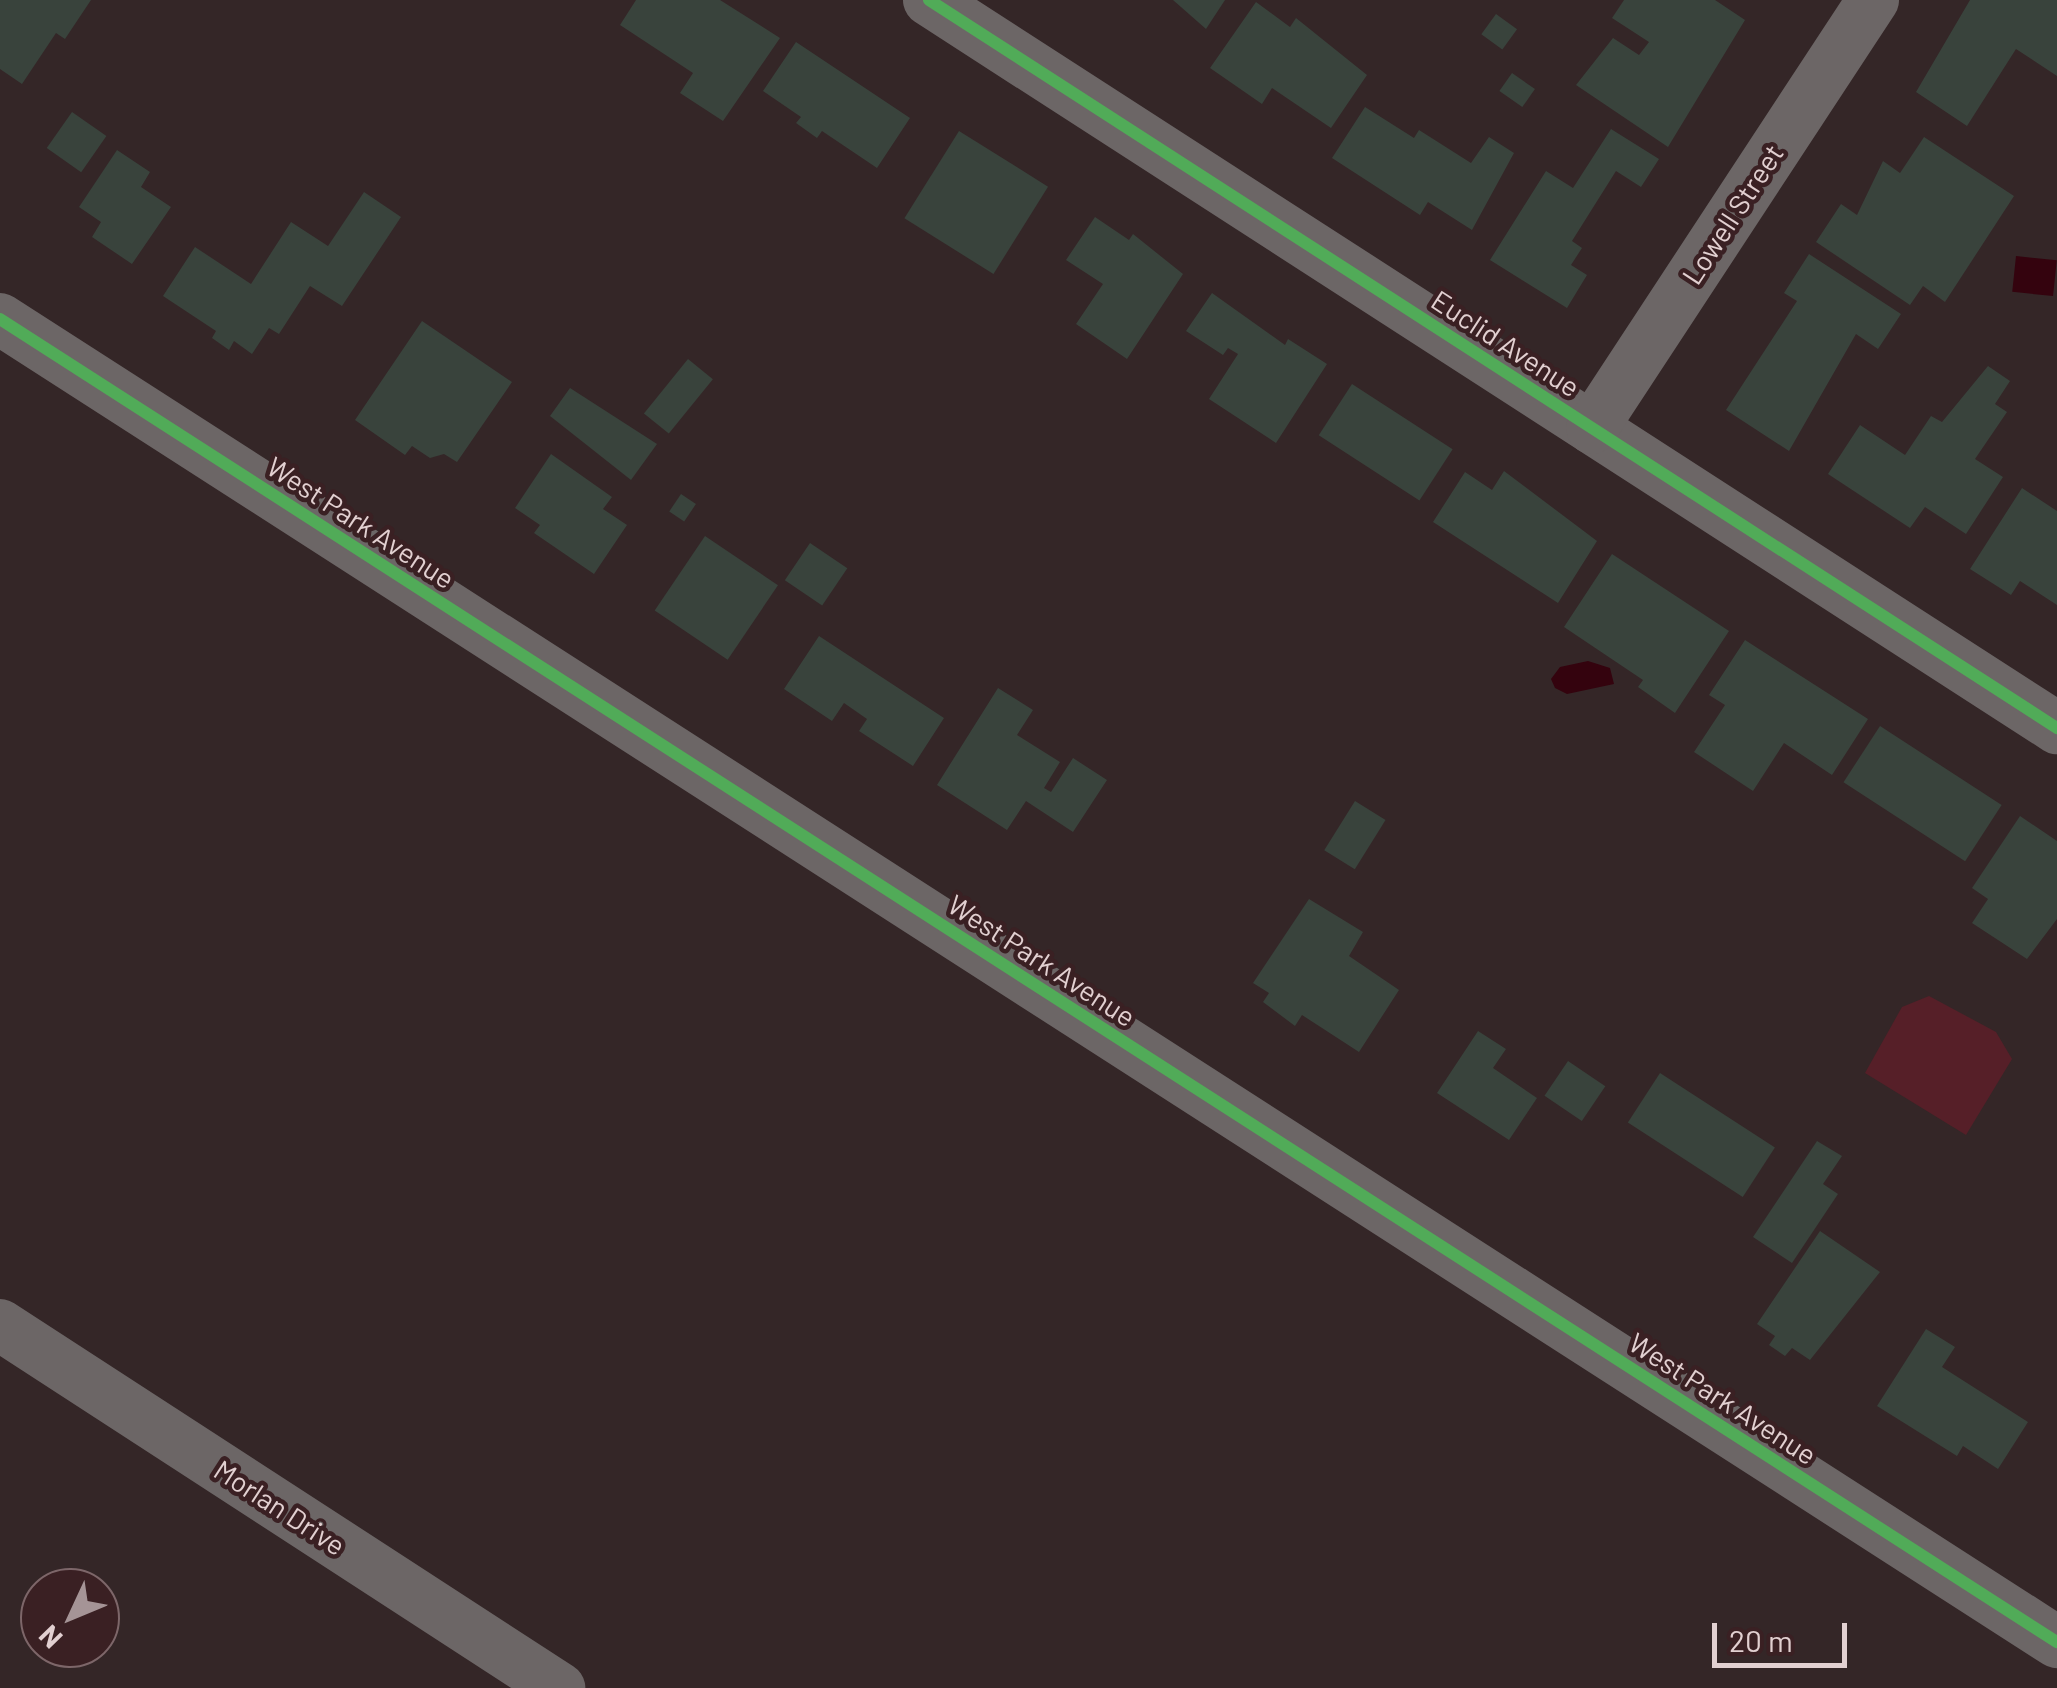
<!DOCTYPE html>
<style>
body{margin:0}
#map{position:relative;width:2057px;height:1688px;overflow:hidden;background:#342627;font-family:Barlow,sans-serif}
div>[style]{position:absolute}
.green>*{inset:0;background:#561f28}
.water>*{inset:0;background:#34030e;transform-origin:0 0}
.building>*{inset:0;background:#39433c;transform-origin:0 0}
.minor>*{height:52px;margin:-26px;padding:0 26px;transform-origin:26px;border-radius:26px;background:#6c6666}
.cycleway>*{height:12px;margin:-6px;padding:0 6px;transform-origin:6px;border-radius:6px;background:#51ab58}
span{translate:-50% -50%;white-space:nowrap;text-align:center;line-height:1.15;-webkit-text-stroke:9px #3a2023;paint-order:stroke}
.street-label{font-size:28px;color:#e2d0d1}
.north{position:absolute;left:20px;top:1568px;width:100px;height:100px;box-sizing:border-box;background:#3a2023;border:2px solid #7d6669;border-radius:50%;rotate:226deg;font-size:28px;font-weight:700;line-height:40px;text-align:center;color:#e2d0d1}
.north::after{content:'';display:block;margin:auto;width:35px;height:45px;background:#a59496;clip-path:polygon(50% 0,100% 100%,50% 72%,0 100%)}
.scale{position:absolute;left:1712px;top:1623px;width:135px;height:45px;box-sizing:border-box;border:5px solid #e2d0d1;border-top:0;padding-left:12px;font-size:30px;line-height:35px;white-space:nowrap;color:#e2d0d1;-webkit-text-stroke:8px #3a2023;paint-order:stroke}
</style>
<div id="map">
<div class="green">
<div style="clip-path:polygon(1929px 996px,1996px 1032px,2012px 1059px,1966px 1135px,1865px 1073px,1902px 1007px)"></div>
</div>
<div class="water">
<div style="left:2016px;top:256px;width:41px;height:36px;rotate:6deg"></div>
<div style="clip-path:polygon(1588px 661px,1610px 668px,1614px 684px,1567px 694px,1555px 688px,1551px 679px,1560px 667px)"></div>
</div>
<div class="building">
<div style="clip-path:polygon(0 0,91px 0,65px 39px,56px 33px,22px 84px,0 69px)"></div>
<div style="clip-path:polygon(636px 0,720px 0,780px 38px,723px 121px,680px 93px,693px 73px,620px 25px)"></div>
<div style="clip-path:polygon(1173px 0,1225px 0,1206px 29px)"></div>
<div style="clip-path:polygon(1624px 0,1715px 0,1745px 20px,1668px 147px,1576px 85px,1613px 38px,1639px 55px,1649px 42px,1612px 18px)"></div>
<div style="clip-path:polygon(1970px 0,2057px 0,2057px 76px,2016px 49px,1967px 126px,1916px 92px)"></div>
<div style="clip-path:polygon(1256px 2px,1290px 27px,1296px 18px,1367px 75px,1331px 128px,1272px 88px,1262px 104px,1210px 68px)"></div>
<div style="left:1496px;top:14px;width:26px;height:25px;rotate:36deg"></div>
<div style="clip-path:polygon(796px 42px,910px 118px,877px 168px,822px 131px,817px 138px,796px 123px,801px 117px,763px 91px)"></div>
<div style="left:1512px;top:73px;width:28px;height:22px;rotate:35deg"></div>
<div style="clip-path:polygon(1365px 107px,1414px 138px,1419px 130px,1471px 163px,1489px 137px,1514px 153px,1472px 230px,1428px 202px,1420px 215px,1332px 158px)"></div>
<div style="left:72px;top:112px;width:42px;height:44px;rotate:35deg"></div>
<div style="clip-path:polygon(1611px 129px,1659px 159px,1641px 187px,1616px 171px,1572px 241px,1582px 248px,1571px 265px,1587px 275px,1567px 308px,1490px 260px,1546px 171px,1573px 188px)"></div>
<div style="left:959px;top:131px;width:105px;height:103px;rotate:32deg"></div>
<div style="clip-path:polygon(1924px 137px,2014px 196px,1945px 302px,1923px 286px,1910px 305px,1816px 242px,1841px 204px,1857px 215px,1883px 161px,1900px 173px)"></div>
<div style="clip-path:polygon(117px 150px,150px 172px,141px 187px,171px 207px,132px 264px,92px 237px,101px 222px,79px 207px)"></div>
<div style="clip-path:polygon(364px 192px,401px 217px,342px 306px,310px 286px,279px 334px,269px 328px,252px 354px,234px 341px,229px 350px,212px 338px,216px 331px,163px 296px,195px 247px,251px 284px,291px 222px,328px 246px)"></div>
<div style="clip-path:polygon(1095px 217px,1129px 240px,1133px 234px,1183px 274px,1127px 359px,1076px 324px,1103px 284px,1066px 260px)"></div>
<div style="clip-path:polygon(1809px 254px,1901px 314px,1878px 349px,1856px 334px,1789px 451px,1726px 410px,1797px 301px,1784px 293px)"></div>
<div style="clip-path:polygon(1212px 293px,1285px 345px,1288px 339px,1327px 364px,1276px 443px,1209px 399px,1238px 354px,1228px 348px,1223px 355px,1186px 331px)"></div>
<div style="clip-path:polygon(422px 321px,512px 382px,457px 462px,444px 454px,430px 458px,412px 446px,405px 455px,355px 420px)"></div>
<div style="left:688px;top:359px;width:32px;height:70px;rotate:39deg"></div>
<div style="clip-path:polygon(1988px 366px,2010px 381px,1995px 404px,2007px 412px,1975px 459px,2003px 477px,1966px 534px,1925px 507px,1910px 528px,1828px 474px,1860px 425px,1905px 455px,1931px 416px,1942px 422px)"></div>
<div style="left:1352px;top:384px;width:120px;height:61px;rotate:33deg"></div>
<div style="clip-path:polygon(570px 388px,657px 444px,631px 480px,550px 416px)"></div>
<div style="clip-path:polygon(551px 454px,612px 497px,603px 509px,627px 525px,594px 574px,534px 533px,540px 525px,515px 508px)"></div>
<div style="clip-path:polygon(1504px 471px,1597px 541px,1558px 603px,1433px 522px,1465px 472px,1492px 490px)"></div>
<div style="clip-path:polygon(2022px 488px,2057px 511px,2057px 605px,2020px 581px,2011px 595px,1970px 569px)"></div>
<div style="left:681px;top:494px;width:18px;height:21px;rotate:34deg"></div>
<div style="left:705px;top:536px;width:88px;height:90px;rotate:34deg"></div>
<div style="left:810px;top:543px;width:45px;height:45px;rotate:34deg"></div>
<div style="clip-path:polygon(1612px 554px,1729px 631px,1675px 713px,1638px 687px,1643px 680px,1564px 627px)"></div>
<div style="clip-path:polygon(819px 636px,944px 718px,913px 766px,859px 731px,867px 719px,844px 703px,832px 721px,784px 689px)"></div>
<div style="clip-path:polygon(1745px 640px,1868px 719px,1832px 775px,1784px 743px,1753px 791px,1694px 752px,1725px 705px,1709px 695px)"></div>
<div style="clip-path:polygon(998px 688px,1033px 710px,1017px 735px,1060px 762px,1044px 788px,1051px 792px,1073px 758px,1107px 780px,1073px 832px,1026px 801px,1007px 830px,937px 785px)"></div>
<div style="left:1880px;top:726px;width:145px;height:67px;rotate:33deg"></div>
<div style="left:1355px;top:801px;width:36px;height:58px;rotate:32deg"></div>
<div style="clip-path:polygon(2020px 816px,2057px 841px,2057px 919px,2027px 959px,1972px 923px,1988px 899px,1972px 888px)"></div>
<div style="clip-path:polygon(1309px 899px,1363px 932px,1349px 956px,1399px 990px,1359px 1052px,1302px 1015px,1295px 1026px,1263px 1002px,1269px 993px,1253px 983px)"></div>
<div style="clip-path:polygon(1478px 1031px,1506px 1049px,1493px 1068px,1537px 1098px,1509px 1140px,1437px 1093px)"></div>
<div style="left:1568px;top:1061px;width:45px;height:42px;rotate:34deg"></div>
<div style="left:1660px;top:1073px;width:137px;height:59px;rotate:33deg"></div>
<div style="clip-path:polygon(1817px 1141px,1842px 1156px,1823px 1184px,1838px 1194px,1792px 1263px,1753px 1237px)"></div>
<div style="clip-path:polygon(1820px 1231px,1880px 1272px,1810px 1360px,1792px 1348px,1785px 1356px,1769px 1345px,1775px 1336px,1757px 1324px)"></div>
<div style="clip-path:polygon(1926px 1329px,1955px 1347px,1942px 1367px,2028px 1422px,1998px 1469px,1963px 1446px,1957px 1456px,1877px 1406px)"></div>
</div>
<div class="minor">
<div style="left:929px;top:0;width:1343px;rotate:32.84deg"></div>
<div style="left:0;top:319px;width:2446px;rotate:32.75deg"></div>
<div style="left:1592px;top:428px;width:512px;rotate:-56.71deg"></div>
<div style="left:0;top:1325px;width:667px;rotate:33deg"></div>
</div>
<div class="cycleway">
<div style="left:929px;top:0;width:1343px;rotate:32.84deg"></div>
<div style="left:0;top:319px;width:2446px;rotate:32.75deg"></div>
</div>
<div class="street-label">
<span style="left:1732px;top:214px;rotate:-57deg">Lowell Street</span>
<span style="left:1506px;top:343px;rotate:33deg">Euclid Avenue</span>
<span style="left:361px;top:522px;rotate:33deg">West Park Avenue</span>
<span style="left:1042px;top:960px;rotate:33deg">West Park Avenue</span>
<span style="left:1723px;top:1398px;rotate:33deg">West Park Avenue</span>
<span style="left:280px;top:1507px;rotate:33deg">Morlan Drive</span>
</div>
<div class="north">N</div>
<div class="scale">20 m</div>
</div>
